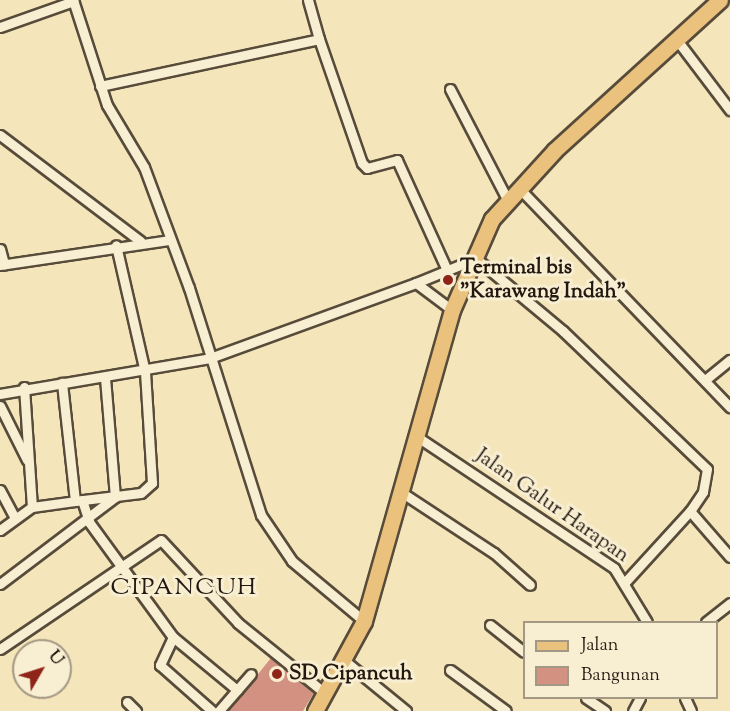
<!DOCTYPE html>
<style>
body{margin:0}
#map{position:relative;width:730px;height:711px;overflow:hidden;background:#f4e5ba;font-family:"Sorts Mill Goudy",serif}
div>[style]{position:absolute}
.building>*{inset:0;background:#d39281}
.roads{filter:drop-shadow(2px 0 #574b3a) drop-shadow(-2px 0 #574b3a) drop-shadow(0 2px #574b3a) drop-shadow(0 -2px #574b3a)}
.minor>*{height:9px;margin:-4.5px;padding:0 4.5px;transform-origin:4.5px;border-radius:4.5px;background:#f8eed2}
.primary>*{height:15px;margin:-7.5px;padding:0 7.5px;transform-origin:7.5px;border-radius:7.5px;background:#eac27d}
.dots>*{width:16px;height:16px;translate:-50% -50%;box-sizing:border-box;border:3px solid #f8eed2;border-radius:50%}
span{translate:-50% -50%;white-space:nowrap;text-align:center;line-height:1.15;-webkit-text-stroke:6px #f8eed2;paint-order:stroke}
.poi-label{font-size:21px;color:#231810;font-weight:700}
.left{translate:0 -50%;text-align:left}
.street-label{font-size:21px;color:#231810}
.quarter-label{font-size:24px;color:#231810;letter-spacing:1.5px}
.legend{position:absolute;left:523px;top:621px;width:195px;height:78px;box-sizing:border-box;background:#f8eed2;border:2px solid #a39884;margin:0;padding:8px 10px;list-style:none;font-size:18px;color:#231810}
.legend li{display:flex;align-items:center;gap:12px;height:30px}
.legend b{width:30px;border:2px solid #a39884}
.north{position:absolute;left:12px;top:639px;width:60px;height:60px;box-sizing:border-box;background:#f8eed2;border:2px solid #a39884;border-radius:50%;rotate:51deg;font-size:16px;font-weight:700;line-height:24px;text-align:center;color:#231810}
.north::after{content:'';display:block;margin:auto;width:21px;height:27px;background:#8f2418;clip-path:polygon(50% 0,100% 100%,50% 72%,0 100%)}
</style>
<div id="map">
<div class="building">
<div style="clip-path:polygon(271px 658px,314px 693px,303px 711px,228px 711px)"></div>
</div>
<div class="roads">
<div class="minor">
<div style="left:73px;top:0;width:110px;rotate:72.1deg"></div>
<div style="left:107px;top:105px;width:72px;rotate:59.2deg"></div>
<div style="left:144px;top:167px;width:129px;rotate:69.6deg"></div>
<div style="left:189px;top:288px;width:238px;rotate:72.4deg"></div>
<div style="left:261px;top:515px;width:55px;rotate:56deg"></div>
<div style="left:292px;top:561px;width:94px;rotate:39.8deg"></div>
<div style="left:308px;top:0;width:41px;rotate:74.2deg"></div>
<div style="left:0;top:27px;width:78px;rotate:-19.4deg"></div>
<div style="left:677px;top:40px;width:88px;rotate:52.9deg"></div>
<div style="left:100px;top:86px;width:224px;rotate:-12.1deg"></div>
<div style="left:319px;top:39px;width:131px;rotate:70.9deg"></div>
<div style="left:362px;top:163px;width:7px;rotate:45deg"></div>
<div style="left:367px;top:168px;width:31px;rotate:-15deg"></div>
<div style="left:397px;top:160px;width:121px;rotate:65.6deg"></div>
<div style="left:450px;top:89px;width:124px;rotate:62.6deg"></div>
<div style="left:0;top:135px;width:176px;rotate:37.1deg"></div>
<div style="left:518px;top:187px;width:306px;rotate:46.1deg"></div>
<div style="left:0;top:249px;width:16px;rotate:75deg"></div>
<div style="left:473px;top:256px;width:117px;rotate:39.8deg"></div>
<div style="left:563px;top:331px;width:199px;rotate:43.8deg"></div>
<div style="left:707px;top:469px;width:23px;rotate:100deg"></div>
<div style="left:703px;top:492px;width:23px;rotate:124deg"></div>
<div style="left:690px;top:511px;width:95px;rotate:132.4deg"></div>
<div style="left:0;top:265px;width:172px;rotate:-8.4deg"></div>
<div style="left:452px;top:310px;width:45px;rotate:-143.1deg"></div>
<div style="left:416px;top:283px;width:58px;rotate:-22.2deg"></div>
<div style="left:705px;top:380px;width:32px;rotate:-39deg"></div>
<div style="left:24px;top:387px;width:120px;rotate:86.2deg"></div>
<div style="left:0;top:394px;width:213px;rotate:-9.7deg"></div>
<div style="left:210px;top:358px;width:219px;rotate:-20deg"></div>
<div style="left:0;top:406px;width:60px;rotate:63.4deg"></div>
<div style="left:416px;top:436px;width:238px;rotate:33.7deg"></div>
<div style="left:614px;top:568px;width:63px;rotate:58.6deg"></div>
<div style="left:0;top:490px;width:32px;rotate:62deg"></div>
<div style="left:401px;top:492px;width:111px;rotate:33.3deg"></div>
<div style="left:494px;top:553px;width:48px;rotate:41.6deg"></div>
<div style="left:82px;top:500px;width:23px;rotate:72deg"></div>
<div style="left:89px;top:522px;width:142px;rotate:53.9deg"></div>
<div style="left:173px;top:637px;width:31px;rotate:115deg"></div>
<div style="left:160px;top:665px;width:69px;rotate:41.5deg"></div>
<div style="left:75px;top:501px;width:66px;rotate:-6.9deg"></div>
<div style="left:141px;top:493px;width:15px;rotate:-42deg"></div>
<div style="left:152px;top:483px;width:111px;rotate:-93.6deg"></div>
<div style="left:145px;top:372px;width:130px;rotate:-102.9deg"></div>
<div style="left:690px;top:511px;width:61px;rotate:49deg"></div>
<div style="left:0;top:530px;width:39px;rotate:-36deg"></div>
<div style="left:32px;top:507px;width:43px;rotate:-7.9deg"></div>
<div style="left:75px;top:501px;width:119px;rotate:-96.3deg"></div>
<div style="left:0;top:584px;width:144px;rotate:-37.1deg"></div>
<div style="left:115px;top:497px;width:120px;rotate:-94.8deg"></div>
<div style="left:706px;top:622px;width:31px;rotate:-38deg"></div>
<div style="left:490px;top:625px;width:43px;rotate:38.5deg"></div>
<div style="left:173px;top:637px;width:83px;rotate:39.6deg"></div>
<div style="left:237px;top:690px;width:28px;rotate:131deg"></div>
<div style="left:0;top:649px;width:194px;rotate:-34.1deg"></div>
<div style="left:161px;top:540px;width:113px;rotate:47.1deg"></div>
<div style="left:238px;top:623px;width:113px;rotate:38.9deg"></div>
<div style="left:345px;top:661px;width:79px;rotate:39.3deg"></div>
<div style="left:450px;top:670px;width:69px;rotate:36.2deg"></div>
<div style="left:237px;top:690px;width:21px;rotate:-49deg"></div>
<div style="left:586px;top:698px;width:23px;rotate:34deg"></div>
<div style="left:685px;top:698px;width:14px;rotate:65deg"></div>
<div style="left:127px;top:702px;width:13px;rotate:45deg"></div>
<div style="left:633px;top:711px;width:15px;rotate:-62deg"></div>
</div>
<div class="primary">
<div style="left:315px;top:711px;width:102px;rotate:-61.4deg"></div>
<div style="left:364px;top:621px;width:323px;rotate:-74.2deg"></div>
<div style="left:452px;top:310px;width:99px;rotate:-66.3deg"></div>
<div style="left:492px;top:219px;width:93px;rotate:-47.6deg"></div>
<div style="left:555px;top:150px;width:223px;rotate:-42.3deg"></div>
</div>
</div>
<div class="dots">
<div style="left:448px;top:280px;background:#8f2418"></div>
<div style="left:277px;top:674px;background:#8f2418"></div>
</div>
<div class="poi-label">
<span class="left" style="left:460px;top:280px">Terminal bis<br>"Karawang Indah"</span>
<span class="left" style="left:289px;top:674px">SD Cipancuh</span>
</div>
<div class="street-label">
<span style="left:552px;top:506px;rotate:35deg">Jalan Galur Harapan</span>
</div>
<div class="quarter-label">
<span style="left:184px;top:589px">CIPANCUH</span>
</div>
<ul class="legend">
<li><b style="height:8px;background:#eac27d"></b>Jalan</li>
<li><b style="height:16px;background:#d39281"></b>Bangunan</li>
</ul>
<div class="north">U</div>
</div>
